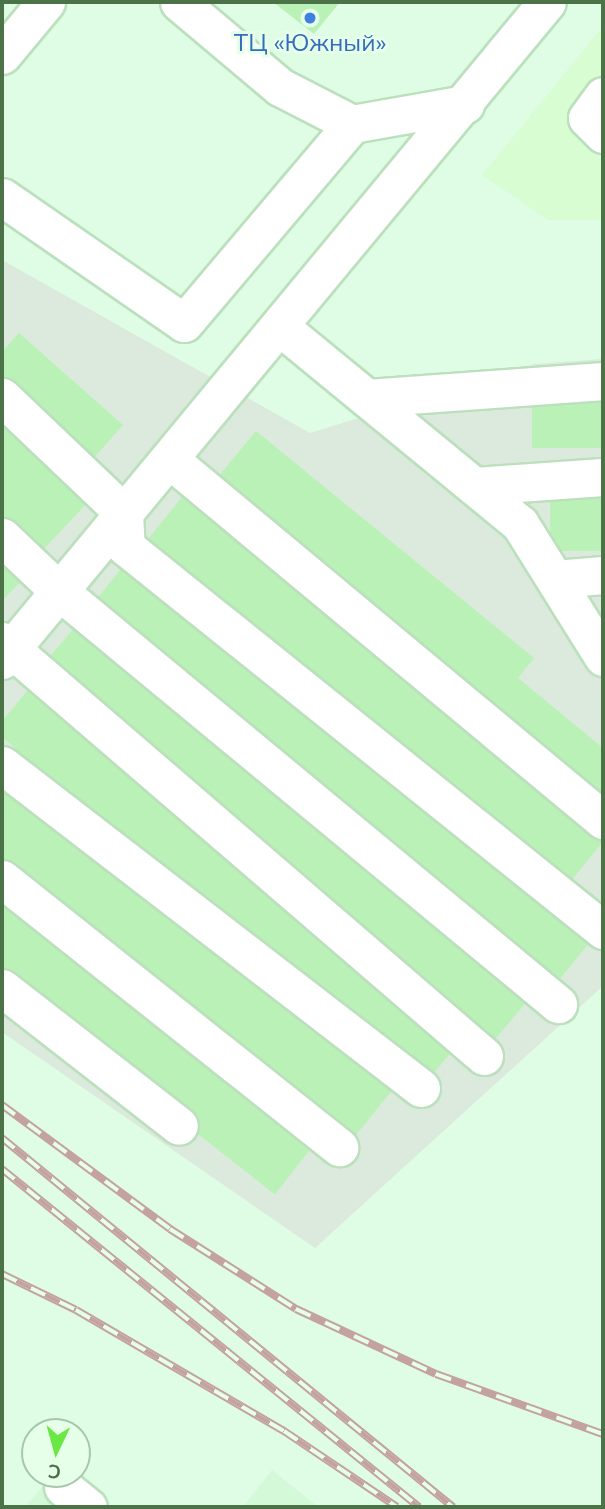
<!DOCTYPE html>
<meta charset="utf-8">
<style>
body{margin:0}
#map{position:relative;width:605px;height:1509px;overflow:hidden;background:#dffce4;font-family:Mulish,sans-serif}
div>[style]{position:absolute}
.residential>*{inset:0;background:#d4f9d8}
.commercial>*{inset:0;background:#d9fdd3}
.industrial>*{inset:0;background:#dbeadc}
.building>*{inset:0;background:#baf1b7;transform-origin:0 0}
.roads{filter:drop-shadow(2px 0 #bce0bd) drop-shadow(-2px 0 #bce0bd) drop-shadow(0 2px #bce0bd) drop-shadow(0 -2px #bce0bd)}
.minor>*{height:37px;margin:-18.5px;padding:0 18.5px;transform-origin:18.5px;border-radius:18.5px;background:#fff}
.rail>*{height:8px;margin-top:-4px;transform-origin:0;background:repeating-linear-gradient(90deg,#e5ffe9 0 16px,#c4a29f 0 32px);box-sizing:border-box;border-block:2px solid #c4a29f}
.dots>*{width:19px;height:19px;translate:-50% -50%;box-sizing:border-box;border:4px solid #e5ffe9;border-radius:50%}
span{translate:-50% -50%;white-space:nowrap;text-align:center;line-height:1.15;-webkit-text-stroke:6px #e5ffe9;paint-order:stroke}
.shop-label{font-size:24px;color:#366cbe}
.frame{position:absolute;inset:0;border:4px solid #4c7247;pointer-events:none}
.north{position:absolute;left:21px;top:1418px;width:70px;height:70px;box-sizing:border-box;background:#e5ffe9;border:2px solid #a8c7a8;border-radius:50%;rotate:185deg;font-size:19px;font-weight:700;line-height:28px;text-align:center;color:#4c7247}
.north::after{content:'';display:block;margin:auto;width:24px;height:32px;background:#69e743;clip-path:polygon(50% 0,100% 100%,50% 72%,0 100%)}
</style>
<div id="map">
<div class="residential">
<div style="clip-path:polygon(272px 1470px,318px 1507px,243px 1507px)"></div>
<div style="clip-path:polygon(44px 1485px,72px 1507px,25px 1507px)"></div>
</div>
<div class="commercial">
<div style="clip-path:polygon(603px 26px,603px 220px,548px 220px,482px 175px)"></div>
</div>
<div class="industrial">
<div style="clip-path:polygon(2px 260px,310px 433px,534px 364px,603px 359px,603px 986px,315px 1248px,2px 1032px)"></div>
</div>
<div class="building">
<div style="clip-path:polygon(273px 2px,340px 2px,314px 34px)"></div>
<div style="clip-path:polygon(19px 333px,123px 425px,84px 469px,2px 396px,2px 352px)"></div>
<div style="left:603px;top:384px;width:64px;height:71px;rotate:90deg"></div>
<div style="clip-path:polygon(2px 423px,87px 503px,41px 552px,2px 516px)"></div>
<div style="clip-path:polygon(256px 431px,534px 658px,518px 678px,603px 748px,603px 801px,213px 483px)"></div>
<div style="left:603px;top:490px;width:61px;height:53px;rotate:90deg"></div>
<div style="left:182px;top:497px;width:544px;height:61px;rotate:39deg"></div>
<div style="clip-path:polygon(2px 563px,21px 581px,2px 601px)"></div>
<div style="left:125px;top:564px;width:599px;height:56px;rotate:39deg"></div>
<div style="left:79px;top:622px;width:587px;height:61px;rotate:40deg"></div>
<div style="clip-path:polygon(28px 690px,455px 1048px,421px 1088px,2px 737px,2px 721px)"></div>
<div style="left:2px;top:768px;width:506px;height:84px;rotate:39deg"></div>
<div style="left:2px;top:886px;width:405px;height:75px;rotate:38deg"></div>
</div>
<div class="roads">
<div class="minor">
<div style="left:179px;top:2px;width:132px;rotate:40.1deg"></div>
<div style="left:280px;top:87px;width:81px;rotate:27.2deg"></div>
<div style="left:352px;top:124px;width:115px;rotate:-10deg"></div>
<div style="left:2px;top:55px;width:69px;rotate:-50.3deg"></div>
<div style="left:603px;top:96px;width:27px;rotate:126deg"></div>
<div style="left:587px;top:118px;width:23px;rotate:45deg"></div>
<div style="left:2px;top:197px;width:221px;rotate:34.7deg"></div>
<div style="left:184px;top:323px;width:260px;rotate:-49.8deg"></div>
<div style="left:279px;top:326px;width:312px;rotate:39.4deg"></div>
<div style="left:520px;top:524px;width:157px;rotate:58deg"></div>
<div style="left:2px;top:397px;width:168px;rotate:43.6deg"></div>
<div style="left:124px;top:513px;width:34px;rotate:87deg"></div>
<div style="left:126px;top:547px;width:612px;rotate:38.76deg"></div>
<div style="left:367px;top:398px;width:237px;rotate:-4.1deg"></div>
<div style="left:169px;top:459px;width:565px;rotate:39.75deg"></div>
<div style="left:474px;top:486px;width:129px;rotate:-4deg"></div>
<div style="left:2px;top:537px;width:79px;rotate:43.5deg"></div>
<div style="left:59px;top:591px;width:648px;rotate:39.61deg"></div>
<div style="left:555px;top:579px;width:48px;rotate:-4.8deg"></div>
<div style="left:2px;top:641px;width:636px;rotate:40.73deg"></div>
<div style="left:2px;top:660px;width:854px;rotate:-50.37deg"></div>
<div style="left:2px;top:765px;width:529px;rotate:37.63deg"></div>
<div style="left:2px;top:879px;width:431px;rotate:38.5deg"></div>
<div style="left:2px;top:988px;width:224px;rotate:37.9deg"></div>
<div style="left:63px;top:1487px;width:32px;rotate:39deg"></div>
</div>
</div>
<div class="rail">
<div style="left:2px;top:1105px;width:209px;rotate:36.4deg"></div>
<div style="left:170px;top:1229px;width:149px;rotate:32.4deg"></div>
<div style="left:296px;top:1309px;width:154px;rotate:24.9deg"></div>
<div style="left:436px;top:1374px;width:177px;rotate:19.8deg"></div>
<div style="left:2px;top:1138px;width:583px;rotate:39.29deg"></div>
<div style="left:2px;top:1169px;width:537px;rotate:39.03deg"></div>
<div style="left:2px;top:1274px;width:82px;rotate:25.9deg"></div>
<div style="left:76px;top:1310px;width:241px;rotate:30.2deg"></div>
<div style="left:284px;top:1431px;width:136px;rotate:33.9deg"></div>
</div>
<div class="dots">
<div style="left:310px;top:18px;background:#3f7fe0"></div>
</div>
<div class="shop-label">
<span style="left:310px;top:43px">ТЦ «Южный»</span>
</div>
<div class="frame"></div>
<div class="north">С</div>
</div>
